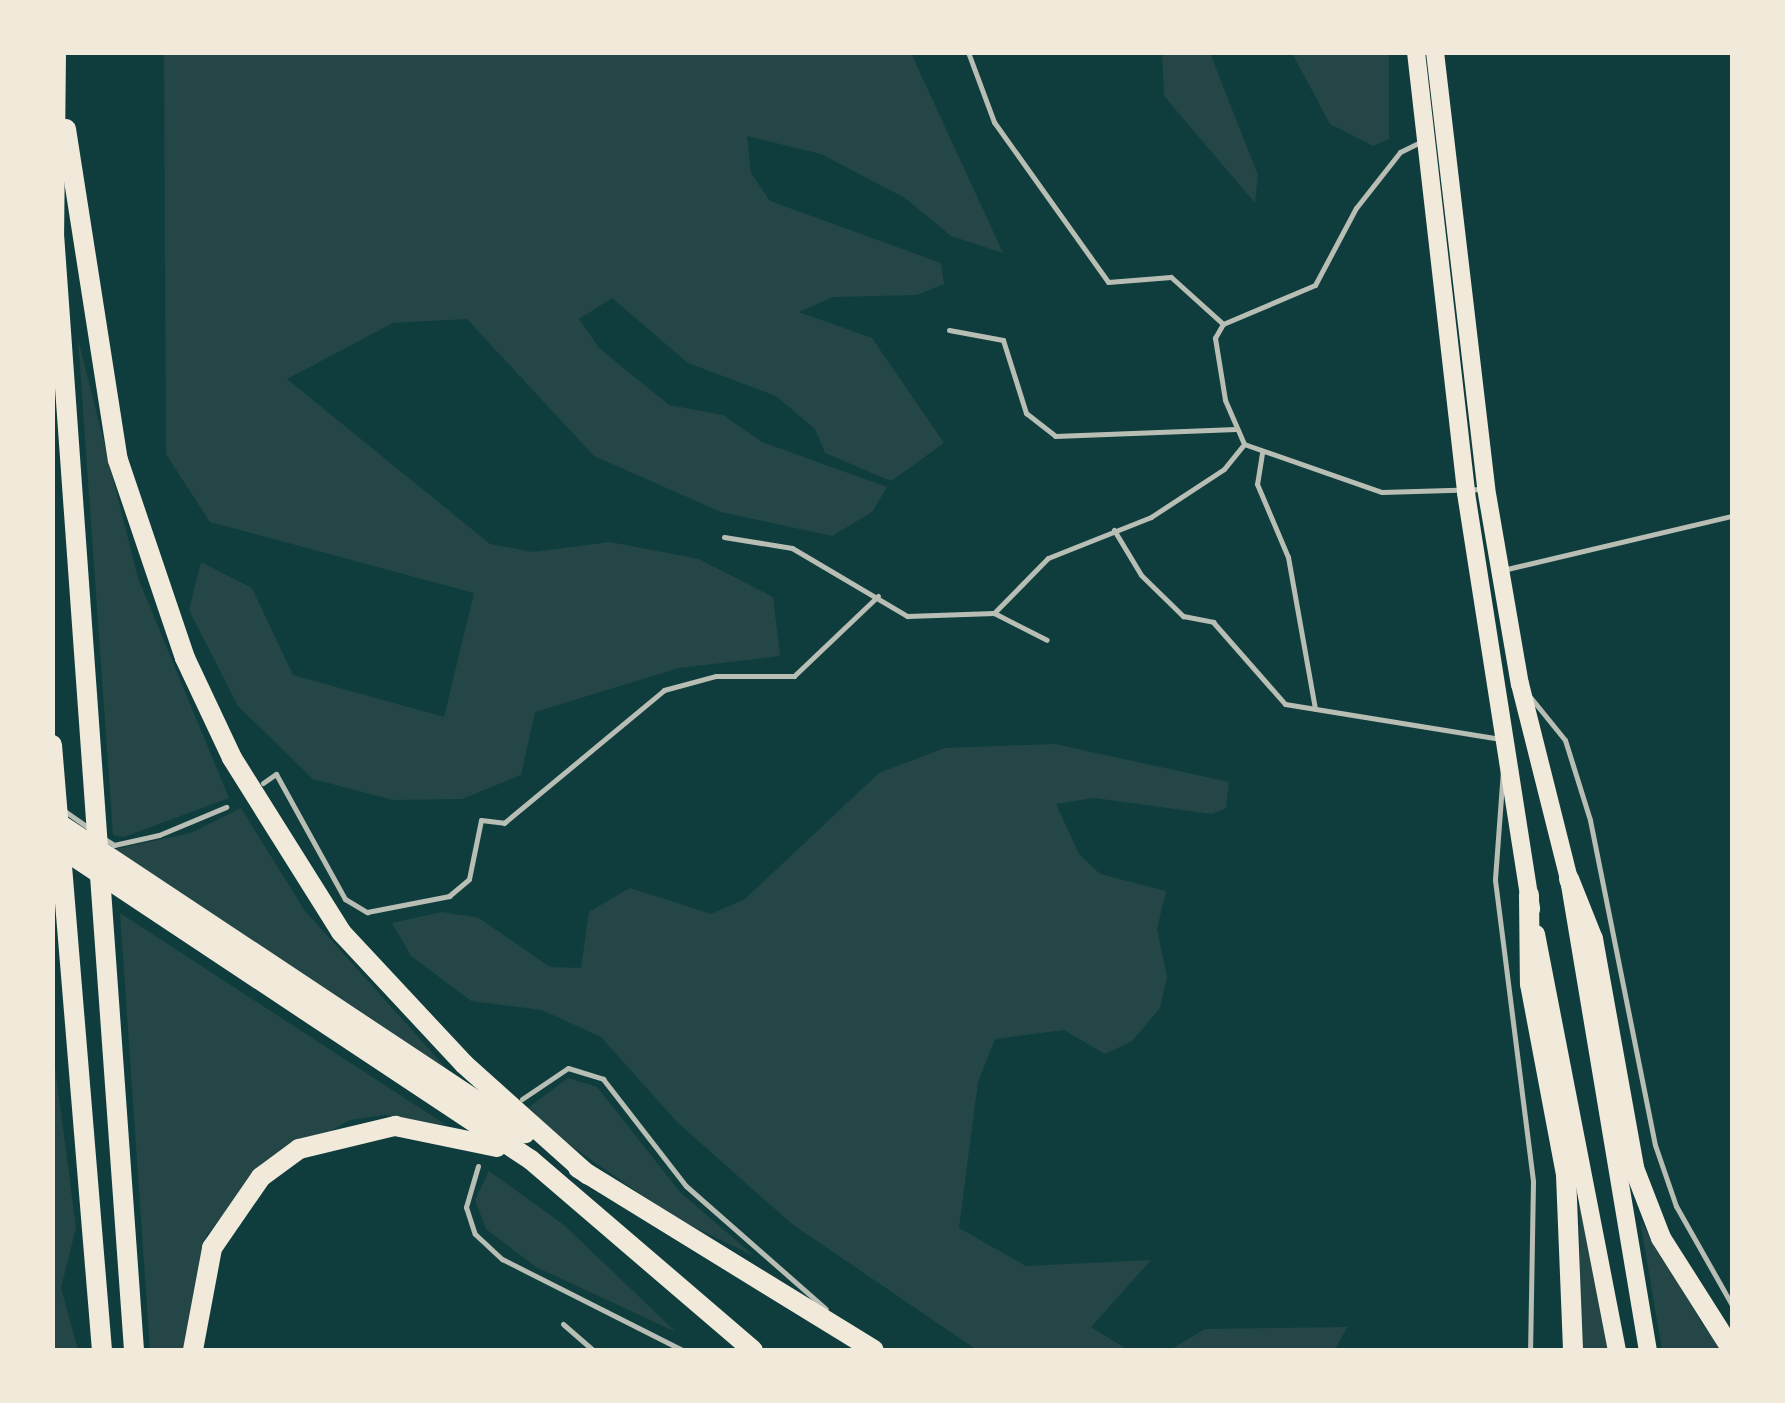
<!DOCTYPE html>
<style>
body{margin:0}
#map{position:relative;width:1785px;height:1403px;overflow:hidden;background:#0f3d3e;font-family:"Crimson Pro",serif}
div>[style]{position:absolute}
.green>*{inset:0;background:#244646}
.service>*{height:5px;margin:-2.5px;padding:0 2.5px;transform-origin:2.5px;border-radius:2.5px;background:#b8beb3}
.primary>*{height:18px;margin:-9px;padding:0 9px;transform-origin:9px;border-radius:9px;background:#f1e9da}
.motorway>*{height:20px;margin:-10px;padding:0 10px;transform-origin:10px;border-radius:10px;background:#f1e9da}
span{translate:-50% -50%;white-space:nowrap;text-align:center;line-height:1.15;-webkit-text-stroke:10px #f1e9da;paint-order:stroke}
.frame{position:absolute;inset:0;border:55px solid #f1e9da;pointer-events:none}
</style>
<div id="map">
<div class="green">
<div style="clip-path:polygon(164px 53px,911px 53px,1003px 253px,951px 236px,905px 198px,821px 154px,747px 136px,751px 173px,770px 201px,941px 263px,944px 284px,917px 295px,833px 297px,799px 312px,872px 338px,944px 443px,891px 481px,825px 453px,815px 429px,776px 396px,688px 363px,612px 298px,579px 319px,599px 348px,669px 405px,723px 415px,762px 442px,887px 487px,872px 512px,832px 536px,721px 512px,594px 456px,467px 319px,393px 323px,287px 379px,490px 544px,533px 552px,610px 542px,699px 559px,773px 597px,780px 656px,679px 668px,535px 712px,521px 775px,462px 799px,393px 800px,313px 779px,238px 706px,189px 610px,201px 562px,252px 588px,293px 675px,444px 717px,474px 593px,210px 522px,166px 454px)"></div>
<div style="clip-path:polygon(1162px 53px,1210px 53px,1258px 175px,1255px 203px,1164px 96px)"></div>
<div style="clip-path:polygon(1292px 53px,1389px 53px,1389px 139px,1373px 146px,1330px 124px)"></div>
<div style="clip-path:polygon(78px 339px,138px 578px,229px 798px,124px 837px,113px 835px)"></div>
<div style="clip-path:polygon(1055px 744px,1229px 782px,1226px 808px,1212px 814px,1094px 798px,1056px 804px,1079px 854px,1100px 874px,1166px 891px,1157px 929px,1167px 977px,1160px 1008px,1132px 1041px,1105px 1054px,1064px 1030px,995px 1039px,978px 1082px,959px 1228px,1026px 1266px,1151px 1260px,1091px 1327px,1128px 1350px,977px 1350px,792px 1224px,677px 1122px,601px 1037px,542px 1010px,471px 1001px,411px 956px,392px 923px,442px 912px,479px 918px,550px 967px,581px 968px,589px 912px,630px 888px,711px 914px,745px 899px,879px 773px,945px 748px)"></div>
<div style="clip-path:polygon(241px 808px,305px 911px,465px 1089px,116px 858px,116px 849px,191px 833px)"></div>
<div style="clip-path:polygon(120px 913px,446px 1125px,385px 1115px,350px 1120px,255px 1173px,207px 1235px,184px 1350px,150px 1350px)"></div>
<div style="clip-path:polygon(53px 1051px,76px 1228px,61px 1288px,78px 1350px,53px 1350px)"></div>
<div style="clip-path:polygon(568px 1078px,597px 1087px,680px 1192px,754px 1256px,675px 1218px,554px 1134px,529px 1107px)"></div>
<div style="clip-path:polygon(489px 1171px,564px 1225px,676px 1332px,536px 1267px,486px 1229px,475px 1200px)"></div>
<div style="clip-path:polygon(1579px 1195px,1608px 1350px,1581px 1350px)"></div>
<div style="clip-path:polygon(1640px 1220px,1701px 1322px,1724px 1350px,1662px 1350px)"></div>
<div style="clip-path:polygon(1347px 1327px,1335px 1350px,1170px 1350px,1205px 1329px)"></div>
</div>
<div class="service">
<div style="left:968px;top:52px;width:75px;rotate:69.6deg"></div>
<div style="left:994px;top:122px;width:196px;rotate:54.5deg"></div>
<div style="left:1108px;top:282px;width:63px;rotate:-4.5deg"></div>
<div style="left:1171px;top:277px;width:70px;rotate:42.1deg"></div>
<div style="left:1223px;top:324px;width:16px;rotate:120deg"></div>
<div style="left:1215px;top:338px;width:63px;rotate:80.8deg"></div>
<div style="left:1225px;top:400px;width:48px;rotate:66.6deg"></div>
<div style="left:1223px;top:324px;width:100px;rotate:-23deg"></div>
<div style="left:1315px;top:285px;width:87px;rotate:-62deg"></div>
<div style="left:1356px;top:208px;width:71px;rotate:-51.8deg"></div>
<div style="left:1400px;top:152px;width:25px;rotate:-26deg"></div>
<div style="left:949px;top:330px;width:55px;rotate:10.5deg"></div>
<div style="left:1003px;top:340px;width:77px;rotate:72.5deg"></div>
<div style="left:1026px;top:413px;width:37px;rotate:38deg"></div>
<div style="left:1055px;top:436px;width:181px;rotate:-2.2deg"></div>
<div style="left:1262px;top:453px;width:31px;rotate:99deg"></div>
<div style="left:1257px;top:484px;width:79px;rotate:67deg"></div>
<div style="left:1288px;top:557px;width:154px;rotate:79.9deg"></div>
<div style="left:1114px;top:530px;width:52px;rotate:59deg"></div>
<div style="left:1141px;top:575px;width:59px;rotate:44.3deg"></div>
<div style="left:1183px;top:616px;width:31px;rotate:11deg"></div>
<div style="left:1213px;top:622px;width:109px;rotate:48.7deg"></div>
<div style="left:1285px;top:704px;width:220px;rotate:9.2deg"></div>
<div style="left:724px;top:537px;width:69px;rotate:9.2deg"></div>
<div style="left:792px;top:548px;width:134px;rotate:30.6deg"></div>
<div style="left:907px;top:616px;width:87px;rotate:-2deg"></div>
<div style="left:994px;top:613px;width:77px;rotate:-45.5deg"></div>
<div style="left:1048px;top:558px;width:111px;rotate:-21.7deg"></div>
<div style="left:1151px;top:517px;width:87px;rotate:-33.3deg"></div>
<div style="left:1224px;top:469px;width:32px;rotate:-51deg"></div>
<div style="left:1244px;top:444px;width:146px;rotate:19.2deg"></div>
<div style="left:1382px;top:492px;width:101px;rotate:-1.7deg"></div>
<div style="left:1507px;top:569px;width:231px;rotate:-13.3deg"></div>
<div style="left:994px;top:613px;width:59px;rotate:27deg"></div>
<div style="left:1531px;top:698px;width:54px;rotate:51deg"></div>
<div style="left:1565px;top:740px;width:84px;rotate:72.6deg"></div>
<div style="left:1590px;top:820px;width:331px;rotate:78.7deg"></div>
<div style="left:1655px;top:1145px;width:65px;rotate:71deg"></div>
<div style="left:1676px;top:1206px;width:114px;rotate:60.5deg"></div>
<div style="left:1503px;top:770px;width:110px;rotate:94.2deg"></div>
<div style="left:1495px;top:880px;width:304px;rotate:82.8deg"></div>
<div style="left:1533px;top:1182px;width:168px;rotate:91deg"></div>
<div style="left:263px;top:783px;width:16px;rotate:-35deg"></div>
<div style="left:276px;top:774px;width:143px;rotate:61.1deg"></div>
<div style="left:345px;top:899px;width:26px;rotate:31deg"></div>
<div style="left:367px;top:912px;width:84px;rotate:-11deg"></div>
<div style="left:449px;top:896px;width:26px;rotate:-40deg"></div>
<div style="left:469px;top:879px;width:60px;rotate:-78.5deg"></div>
<div style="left:481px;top:820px;width:23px;rotate:7deg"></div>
<div style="left:504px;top:823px;width:208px;rotate:-39.7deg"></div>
<div style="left:664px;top:690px;width:54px;rotate:-15.1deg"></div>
<div style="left:716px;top:676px;width:78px"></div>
<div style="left:794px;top:676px;width:116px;rotate:-43.6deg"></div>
<div style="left:66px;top:812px;width:29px;rotate:35deg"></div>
<div style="left:103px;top:838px;width:13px;rotate:32deg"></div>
<div style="left:114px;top:845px;width:46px;rotate:-12.5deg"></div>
<div style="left:159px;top:835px;width:73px;rotate:-22.7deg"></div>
<div style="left:522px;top:1099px;width:55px;rotate:-34deg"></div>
<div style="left:568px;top:1068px;width:37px;rotate:17deg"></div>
<div style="left:603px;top:1079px;width:135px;rotate:52.2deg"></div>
<div style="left:686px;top:1186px;width:186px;rotate:41.3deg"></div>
<div style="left:478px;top:1166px;width:43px;rotate:106.3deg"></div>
<div style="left:466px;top:1207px;width:28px;rotate:72deg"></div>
<div style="left:475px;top:1234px;width:37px;rotate:43deg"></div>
<div style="left:502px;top:1259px;width:202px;rotate:26.8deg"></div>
<div style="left:563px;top:1324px;width:40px;rotate:41deg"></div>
</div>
<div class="primary">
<div style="left:1416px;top:52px;width:444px;rotate:83.5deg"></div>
<div style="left:1466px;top:493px;width:421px;rotate:81.1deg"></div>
<div style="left:1435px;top:52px;width:439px;rotate:83.3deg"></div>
<div style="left:1486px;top:488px;width:199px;rotate:80.2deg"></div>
<div style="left:1520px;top:684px;width:201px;rotate:75.9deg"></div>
<div style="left:1569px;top:879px;width:478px;rotate:80.5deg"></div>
<div style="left:1536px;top:934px;width:424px;rotate:79deg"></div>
</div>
<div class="motorway">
<div style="left:56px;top:52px;width:182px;rotate:90.6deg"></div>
<div style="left:54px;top:234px;width:1119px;rotate:85.9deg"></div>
<div style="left:66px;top:129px;width:335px;rotate:81.1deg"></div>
<div style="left:118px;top:460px;width:209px;rotate:71.3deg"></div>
<div style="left:185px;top:658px;width:110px;rotate:64.8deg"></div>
<div style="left:232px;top:758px;width:205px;rotate:57.9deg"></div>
<div style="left:341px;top:932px;width:180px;rotate:47deg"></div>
<div style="left:464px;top:1064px;width:166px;rotate:41.8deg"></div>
<div style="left:52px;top:745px;width:607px;rotate:85.28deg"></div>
<div style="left:52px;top:819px;width:568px;rotate:33.58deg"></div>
<div style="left:52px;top:842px;width:575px;rotate:33.58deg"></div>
<div style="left:531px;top:1160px;width:292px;rotate:40.6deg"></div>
<div style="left:1569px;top:879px;width:65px;rotate:68.2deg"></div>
<div style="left:1593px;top:939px;width:233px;rotate:79.8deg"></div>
<div style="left:1634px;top:1168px;width:75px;rotate:68.9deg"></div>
<div style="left:1661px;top:1238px;width:133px;rotate:57.6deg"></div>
<div style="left:1529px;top:895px;width:89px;rotate:89.4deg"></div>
<div style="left:1530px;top:984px;width:194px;rotate:79.3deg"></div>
<div style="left:1566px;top:1175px;width:175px;rotate:87.7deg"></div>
<div style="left:578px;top:1168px;width:347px;rotate:31.6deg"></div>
<div style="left:193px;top:1350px;width:104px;rotate:-79.4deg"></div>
<div style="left:212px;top:1248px;width:86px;rotate:-55.4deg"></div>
<div style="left:261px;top:1177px;width:47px;rotate:-36.4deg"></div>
<div style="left:299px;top:1149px;width:99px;rotate:-13.5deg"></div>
<div style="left:395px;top:1126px;width:104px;rotate:11.6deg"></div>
</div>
<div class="frame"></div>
</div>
